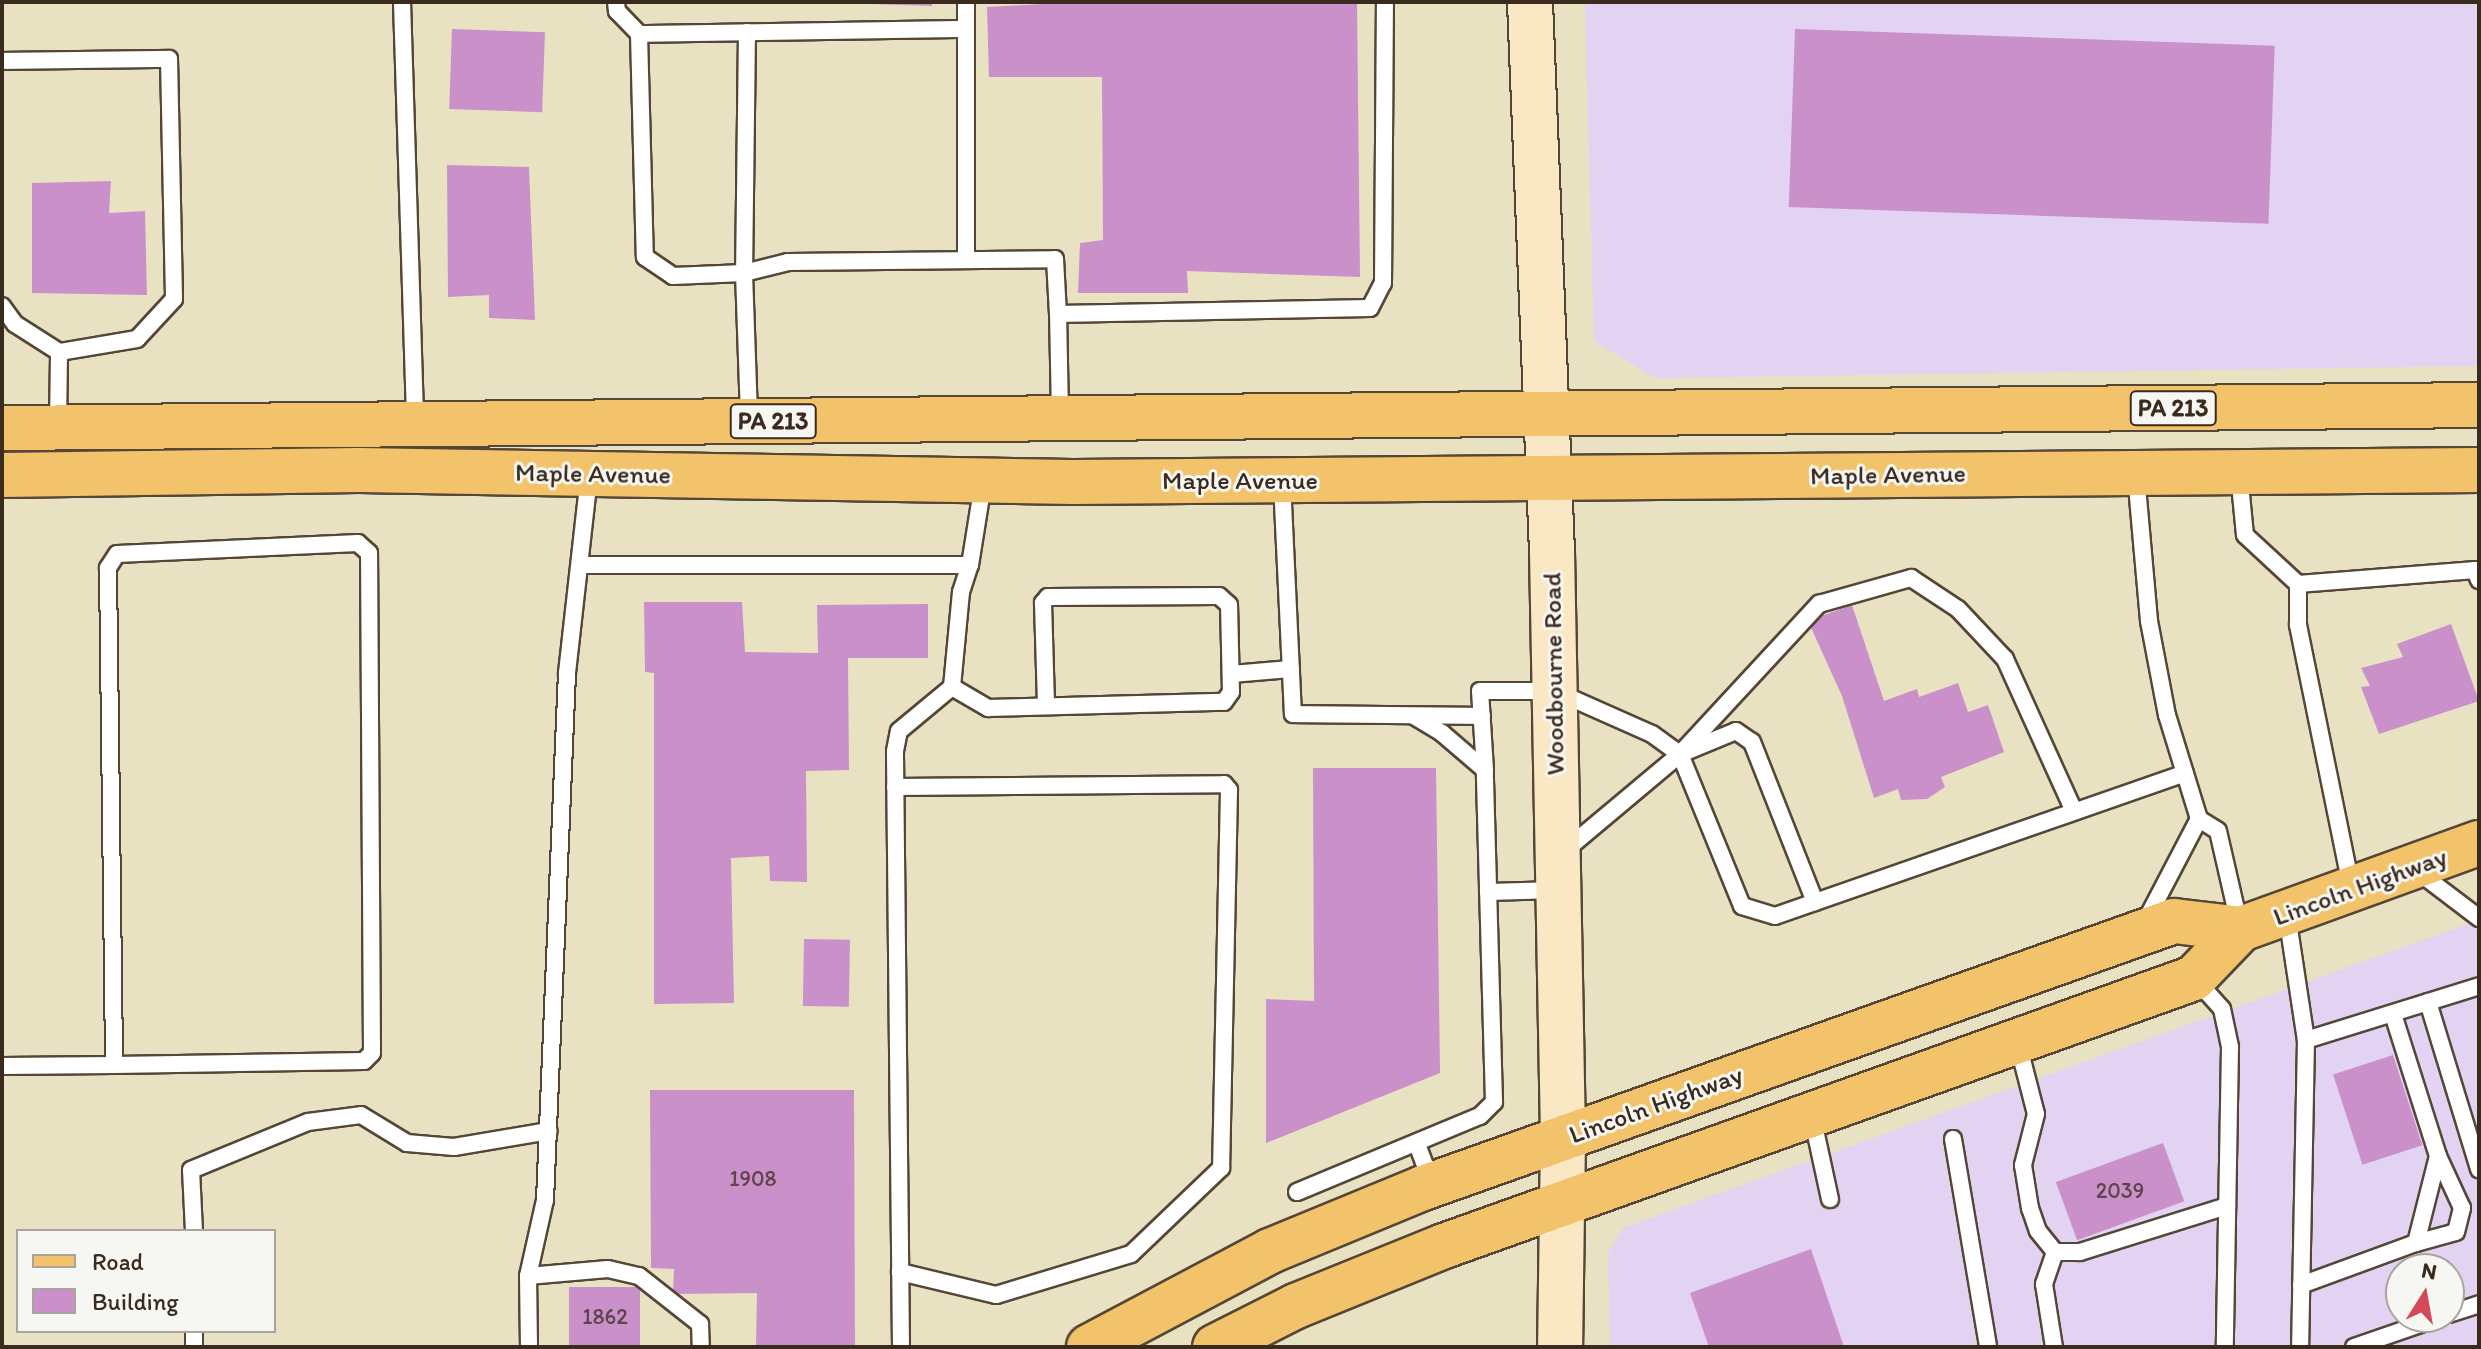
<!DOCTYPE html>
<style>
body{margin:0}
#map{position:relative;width:2481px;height:1349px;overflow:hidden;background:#e8e2c2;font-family:Itim,sans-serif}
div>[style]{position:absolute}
.built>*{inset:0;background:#e3d3f2}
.building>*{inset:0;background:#c990c9;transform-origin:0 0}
.roads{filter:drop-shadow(2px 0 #554637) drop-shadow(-2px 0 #554637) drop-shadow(0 2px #554637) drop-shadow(0 -2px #554637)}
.service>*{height:16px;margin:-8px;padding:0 8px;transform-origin:8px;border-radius:8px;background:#fff}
.secondary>*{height:44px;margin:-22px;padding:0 22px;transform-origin:22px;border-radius:22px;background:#fae7c3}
.primary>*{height:44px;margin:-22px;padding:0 22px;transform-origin:22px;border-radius:22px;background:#f2c36a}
span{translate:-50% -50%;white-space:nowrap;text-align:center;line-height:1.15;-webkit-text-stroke:6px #f6f6f2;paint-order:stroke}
.number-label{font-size:22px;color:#5e4449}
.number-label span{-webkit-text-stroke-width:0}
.shield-label span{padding:2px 6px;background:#f6f6f2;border:2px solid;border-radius:6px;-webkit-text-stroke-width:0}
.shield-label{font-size:24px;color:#3b2a1e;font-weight:700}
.street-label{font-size:26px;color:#3b2a1e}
.frame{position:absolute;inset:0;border:4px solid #3b2a1e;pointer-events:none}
.legend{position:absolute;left:16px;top:1229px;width:260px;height:104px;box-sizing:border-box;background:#f6f6f2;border:2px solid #aba49d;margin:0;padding:10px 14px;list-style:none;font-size:24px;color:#3b2a1e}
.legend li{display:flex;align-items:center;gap:16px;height:40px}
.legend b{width:40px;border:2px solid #aba49d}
.north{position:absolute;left:2385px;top:1253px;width:80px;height:80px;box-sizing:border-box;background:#f6f6f2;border:2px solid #aba49d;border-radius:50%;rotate:11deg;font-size:22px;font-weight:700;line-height:32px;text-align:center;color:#3b2a1e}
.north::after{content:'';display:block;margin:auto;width:28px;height:36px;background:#d1495b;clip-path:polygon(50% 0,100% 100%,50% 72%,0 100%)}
</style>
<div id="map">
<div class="built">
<div style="clip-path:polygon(1592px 2px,2479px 2px,2479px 366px,1655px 378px,1594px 341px,1585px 5px)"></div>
<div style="clip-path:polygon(evenodd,2479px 920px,2479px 1347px,1610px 1347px,1608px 1253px,1623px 1228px,2479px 920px,2401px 1269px,2449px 1269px,2449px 1317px,2401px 1317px,2401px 1269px)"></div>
</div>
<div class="building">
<div style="clip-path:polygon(810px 2px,932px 2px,932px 6px)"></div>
<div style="clip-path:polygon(1079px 2px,1357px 2px,1360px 277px,1187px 271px,1188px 293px,1078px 293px,1080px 243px,1103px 240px,1102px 77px,989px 77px,987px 7px)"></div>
<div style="left:452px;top:29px;width:93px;height:80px;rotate:2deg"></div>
<div style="left:1795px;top:29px;width:480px;height:178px;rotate:2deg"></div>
<div style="clip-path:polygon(447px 165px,529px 167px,535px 320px,489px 318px,489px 295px,448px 297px)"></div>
<div style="clip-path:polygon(111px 181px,109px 213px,145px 211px,147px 295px,32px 293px,32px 183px)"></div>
<div style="clip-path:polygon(644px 602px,742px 602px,745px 652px,818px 653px,817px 605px,928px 604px,928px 658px,848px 658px,849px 770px,806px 771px,807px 882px,770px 881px,769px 856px,731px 858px,734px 1003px,654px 1004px,654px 673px,645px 672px)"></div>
<div style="clip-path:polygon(1852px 605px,1884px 701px,1917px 689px,1919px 697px,1958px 683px,1968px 712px,1988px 705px,2004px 752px,1941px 777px,1945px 787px,1927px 799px,1901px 800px,1898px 789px,1874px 798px,1842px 696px,1808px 621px)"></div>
<div style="clip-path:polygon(2451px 624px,2479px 701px,2379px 734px,2361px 687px,2370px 686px,2361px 668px,2403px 657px,2397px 644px)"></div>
<div style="clip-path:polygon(1313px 768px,1436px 768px,1440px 1073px,1266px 1143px,1266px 999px,1314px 1001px)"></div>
<div style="left:804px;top:939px;width:46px;height:67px;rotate:1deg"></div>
<div style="left:2393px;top:1055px;width:95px;height:63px;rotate:72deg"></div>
<div style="clip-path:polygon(650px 1090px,854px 1090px,855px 1347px,756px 1347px,757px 1293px,673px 1294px,674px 1269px,651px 1268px)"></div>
<div style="left:2163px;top:1143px;width:62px;height:114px;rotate:70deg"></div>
<div style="clip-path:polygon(1811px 1249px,1844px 1347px,1709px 1347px,1690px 1293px)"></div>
<div style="left:569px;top:1287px;width:71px;height:60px"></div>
</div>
<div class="roads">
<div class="service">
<div style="left:402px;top:2px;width:420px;rotate:88.2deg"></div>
<div style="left:616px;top:2px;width:9px;rotate:84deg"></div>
<div style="left:617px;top:11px;width:32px;rotate:46deg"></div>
<div style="left:639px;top:34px;width:223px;rotate:88.5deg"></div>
<div style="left:645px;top:257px;width:34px;rotate:34deg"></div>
<div style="left:673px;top:276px;width:71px;rotate:-2.4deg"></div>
<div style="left:744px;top:273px;width:45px;rotate:-14deg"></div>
<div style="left:788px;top:262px;width:267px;rotate:-0.6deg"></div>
<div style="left:1055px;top:259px;width:55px;rotate:86.9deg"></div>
<div style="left:966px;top:2px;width:258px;rotate:90deg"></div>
<div style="left:747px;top:32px;width:241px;rotate:90.7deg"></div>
<div style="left:744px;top:273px;width:146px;rotate:88deg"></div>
<div style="left:639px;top:34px;width:327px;rotate:-0.9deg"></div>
<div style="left:2px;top:61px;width:167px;rotate:-0.7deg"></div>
<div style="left:169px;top:59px;width:240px;rotate:88.8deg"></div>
<div style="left:174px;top:299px;width:54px;rotate:132.8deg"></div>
<div style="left:137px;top:339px;width:79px;rotate:170.5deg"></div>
<div style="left:59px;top:352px;width:52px;rotate:-147.5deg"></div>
<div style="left:15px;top:324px;width:22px;rotate:-126deg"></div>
<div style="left:1060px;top:415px;width:101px;rotate:-91.1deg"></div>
<div style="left:1058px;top:314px;width:312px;rotate:-1.1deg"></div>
<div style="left:1370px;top:308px;width:28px;rotate:-63deg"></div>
<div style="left:1383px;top:283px;width:281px;rotate:-89.6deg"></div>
<div style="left:58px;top:426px;width:74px;rotate:-89.2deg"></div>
<div style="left:2239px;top:474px;width:61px;rotate:84.4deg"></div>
<div style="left:2245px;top:535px;width:72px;rotate:42.8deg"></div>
<div style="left:2298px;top:584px;width:178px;rotate:-4.5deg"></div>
<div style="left:2475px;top:570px;width:11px;rotate:68deg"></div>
<div style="left:2136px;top:475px;width:147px;rotate:84.9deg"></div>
<div style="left:2149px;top:621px;width:96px;rotate:79.2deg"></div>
<div style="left:2167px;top:715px;width:109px;rotate:72.9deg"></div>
<div style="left:2199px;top:819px;width:22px;rotate:32deg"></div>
<div style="left:2218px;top:831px;width:98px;rotate:77.1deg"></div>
<div style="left:1282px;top:482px;width:232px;rotate:87.3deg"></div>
<div style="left:1293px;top:714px;width:189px;rotate:0.6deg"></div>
<div style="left:581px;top:565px;width:389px"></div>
<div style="left:970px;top:565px;width:82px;rotate:-80.9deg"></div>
<div style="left:2298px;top:584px;width:41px;rotate:90deg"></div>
<div style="left:2298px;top:625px;width:265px;rotate:78.5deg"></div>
<div style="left:1231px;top:674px;width:60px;rotate:-4.8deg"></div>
<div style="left:952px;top:687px;width:42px;rotate:30.3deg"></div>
<div style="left:988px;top:708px;width:236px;rotate:-1.5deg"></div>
<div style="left:1224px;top:702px;width:12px;rotate:-55deg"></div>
<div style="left:1231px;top:692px;width:87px;rotate:-91.3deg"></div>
<div style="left:1229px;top:605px;width:13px;rotate:-138deg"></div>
<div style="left:1219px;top:596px;width:171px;rotate:179.7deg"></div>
<div style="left:1048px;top:597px;width:8px;rotate:130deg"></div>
<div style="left:1043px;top:603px;width:103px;rotate:88.3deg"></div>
<div style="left:1685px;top:752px;width:55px;rotate:-22.4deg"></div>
<div style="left:1736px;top:731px;width:19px;rotate:35deg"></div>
<div style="left:1752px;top:742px;width:172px;rotate:68.5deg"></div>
<div style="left:1485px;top:770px;width:79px;rotate:-93.6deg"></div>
<div style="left:1480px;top:691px;width:75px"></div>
<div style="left:1555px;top:691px;width:106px;rotate:23.9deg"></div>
<div style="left:1652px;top:734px;width:34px;rotate:36deg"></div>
<div style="left:1680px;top:754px;width:164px;rotate:67.8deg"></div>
<div style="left:1742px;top:906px;width:34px;rotate:17deg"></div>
<div style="left:1775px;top:916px;width:434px;rotate:-19.2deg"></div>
<div style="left:895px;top:787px;width:329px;rotate:-0.5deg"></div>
<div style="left:1224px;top:784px;width:8px;rotate:50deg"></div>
<div style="left:1229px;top:790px;width:378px;rotate:91.2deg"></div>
<div style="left:1221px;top:1168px;width:124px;rotate:136.3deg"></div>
<div style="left:1131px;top:1254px;width:141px;rotate:163.1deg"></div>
<div style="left:996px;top:1295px;width:99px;rotate:-166.5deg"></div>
<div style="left:1562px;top:853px;width:154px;rotate:-40deg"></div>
<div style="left:1680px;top:754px;width:205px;rotate:-47.2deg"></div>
<div style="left:1819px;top:604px;width:96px;rotate:-15.8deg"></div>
<div style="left:1911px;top:578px;width:56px;rotate:33.4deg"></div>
<div style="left:1958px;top:609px;width:69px;rotate:46.8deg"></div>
<div style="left:2005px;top:659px;width:167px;rotate:65.6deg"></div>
<div style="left:2417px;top:871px;width:78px;rotate:37.2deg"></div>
<div style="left:1488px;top:892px;width:69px;rotate:-1.7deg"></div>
<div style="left:2287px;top:915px;width:126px;rotate:81.4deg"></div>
<div style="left:2306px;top:1040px;width:307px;rotate:91.1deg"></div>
<div style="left:2144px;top:924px;width:119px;rotate:-62.4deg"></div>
<div style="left:2196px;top:980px;width:39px;rotate:48deg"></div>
<div style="left:2222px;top:1009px;width:39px;rotate:78deg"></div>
<div style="left:2230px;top:1047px;width:300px;rotate:91deg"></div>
<div style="left:2428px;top:1002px;width:175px;rotate:73deg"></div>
<div style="left:2306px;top:1040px;width:181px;rotate:-17.3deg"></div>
<div style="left:2018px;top:1044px;width:72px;rotate:75.6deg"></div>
<div style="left:2036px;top:1114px;width:53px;rotate:104.3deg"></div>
<div style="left:2023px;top:1165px;width:44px;rotate:80.8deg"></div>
<div style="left:2030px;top:1208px;width:24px;rotate:71deg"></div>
<div style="left:2038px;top:1231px;width:27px;rotate:51deg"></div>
<div style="left:2055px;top:1252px;width:34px;rotate:109deg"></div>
<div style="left:2044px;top:1284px;width:64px;rotate:81deg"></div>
<div style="left:2px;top:1066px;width:112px;rotate:-0.5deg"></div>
<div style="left:114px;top:1065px;width:250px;rotate:-0.9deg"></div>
<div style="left:364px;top:1061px;width:11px;rotate:-45deg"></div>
<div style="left:372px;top:1053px;width:500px;rotate:-90.34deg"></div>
<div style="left:369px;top:553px;width:15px;rotate:-138deg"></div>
<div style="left:358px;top:543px;width:241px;rotate:177.4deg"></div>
<div style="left:117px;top:554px;width:17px;rotate:123deg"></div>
<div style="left:108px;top:568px;width:497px;rotate:89.3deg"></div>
<div style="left:1812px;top:1116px;width:85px;rotate:77.8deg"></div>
<div style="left:1953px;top:1139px;width:211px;rotate:80.4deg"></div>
<div style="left:1417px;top:1144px;width:43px;rotate:69.4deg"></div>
<div style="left:1297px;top:1192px;width:198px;rotate:-22.6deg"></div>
<div style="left:1480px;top:1116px;width:20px;rotate:-45deg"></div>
<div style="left:1494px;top:1102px;width:332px;rotate:-91.6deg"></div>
<div style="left:1485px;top:770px;width:57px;rotate:-139.3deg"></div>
<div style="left:1442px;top:733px;width:33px;rotate:-149deg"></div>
<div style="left:194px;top:1231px;width:61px;rotate:-92.8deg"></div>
<div style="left:191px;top:1170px;width:126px;rotate:-22.3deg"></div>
<div style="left:308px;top:1122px;width:53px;rotate:-7.5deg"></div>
<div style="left:361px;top:1115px;width:54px;rotate:31.3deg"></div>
<div style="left:407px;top:1143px;width:47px;rotate:4.9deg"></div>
<div style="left:454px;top:1147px;width:96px;rotate:-9.6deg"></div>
<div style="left:2416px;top:1243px;width:41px;rotate:-15.4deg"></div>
<div style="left:2456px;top:1232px;width:25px;rotate:-76deg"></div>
<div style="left:2462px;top:1208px;width:57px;rotate:-114.8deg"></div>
<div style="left:2055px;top:1252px;width:25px"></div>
<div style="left:2080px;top:1252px;width:154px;rotate:-17.4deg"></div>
<div style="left:528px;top:1276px;width:80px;rotate:-5deg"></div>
<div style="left:608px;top:1269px;width:32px;rotate:13deg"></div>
<div style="left:639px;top:1276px;width:78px;rotate:38.2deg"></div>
<div style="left:700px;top:1324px;width:23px;rotate:88deg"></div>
<div style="left:2301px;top:1285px;width:122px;rotate:-20.1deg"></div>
<div style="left:2416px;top:1243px;width:90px;rotate:-75.8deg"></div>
<div style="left:2438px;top:1156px;width:149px;rotate:-107.6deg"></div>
<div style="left:2449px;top:1314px;width:32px;rotate:-18deg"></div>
<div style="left:194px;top:1347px;width:16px;rotate:-90deg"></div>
<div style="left:529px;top:1347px;width:71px;rotate:-90.8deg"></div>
<div style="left:528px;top:1276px;width:78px;rotate:-77.4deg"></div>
<div style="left:545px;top:1200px;width:527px;rotate:-87.61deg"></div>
<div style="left:567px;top:673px;width:198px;rotate:-83.6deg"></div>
<div style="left:901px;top:1347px;width:596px;rotate:-90.58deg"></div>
<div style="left:895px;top:751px;width:20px;rotate:-79deg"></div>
<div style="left:899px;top:731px;width:69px;rotate:-39.7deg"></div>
<div style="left:952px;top:687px;width:95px;rotate:-84.6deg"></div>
<div style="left:961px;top:592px;width:28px;rotate:-72deg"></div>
<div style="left:2354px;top:1347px;width:92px;rotate:-19deg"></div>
</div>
<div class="secondary">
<div style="left:1530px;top:2px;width:550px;rotate:87.71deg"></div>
<div style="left:1552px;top:552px;width:586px;rotate:88.92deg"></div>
<div style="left:1563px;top:1138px;width:209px;rotate:90.8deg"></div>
</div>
<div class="primary">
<div style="left:2px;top:428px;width:2477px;rotate:-0.53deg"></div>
<div style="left:2px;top:475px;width:357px;rotate:-0.8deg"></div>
<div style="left:359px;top:470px;width:714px;rotate:0.96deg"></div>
<div style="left:1073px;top:482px;width:1406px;rotate:-0.49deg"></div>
<div style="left:1089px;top:1347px;width:205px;rotate:-27.9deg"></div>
<div style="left:1270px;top:1251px;width:165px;rotate:-22.4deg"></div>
<div style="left:1423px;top:1188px;width:797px;rotate:-19.57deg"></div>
<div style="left:2174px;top:921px;width:67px;rotate:6.8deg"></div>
<div style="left:2241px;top:929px;width:253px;rotate:-19.9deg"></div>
<div style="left:1215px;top:1347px;width:91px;rotate:-26.8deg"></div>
<div style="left:1296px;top:1306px;width:160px;rotate:-22.1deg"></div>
<div style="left:1444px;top:1246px;width:796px;rotate:-19.66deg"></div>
<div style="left:2194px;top:978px;width:68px;rotate:-46.2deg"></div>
</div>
</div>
<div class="number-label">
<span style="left:753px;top:1179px">1908</span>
<span style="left:2120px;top:1191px">2039</span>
<span style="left:605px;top:1317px">1862</span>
</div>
<div class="shield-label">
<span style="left:2173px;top:408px">PA 213</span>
<span style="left:773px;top:421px">PA 213</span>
</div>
<div class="street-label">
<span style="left:593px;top:474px;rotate:1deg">Maple Avenue</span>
<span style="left:1888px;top:475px;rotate:-1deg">Maple Avenue</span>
<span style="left:1240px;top:481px">Maple Avenue</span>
<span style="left:1554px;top:674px;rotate:-91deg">Woodbourne Road</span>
<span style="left:2360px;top:887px;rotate:-20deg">Lincoln Highway</span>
<span style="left:1656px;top:1105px;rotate:-20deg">Lincoln Highway</span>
</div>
<div class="frame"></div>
<ul class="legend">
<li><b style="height:10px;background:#f2c36a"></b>Road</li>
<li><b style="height:22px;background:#c990c9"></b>Building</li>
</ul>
<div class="north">N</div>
</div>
